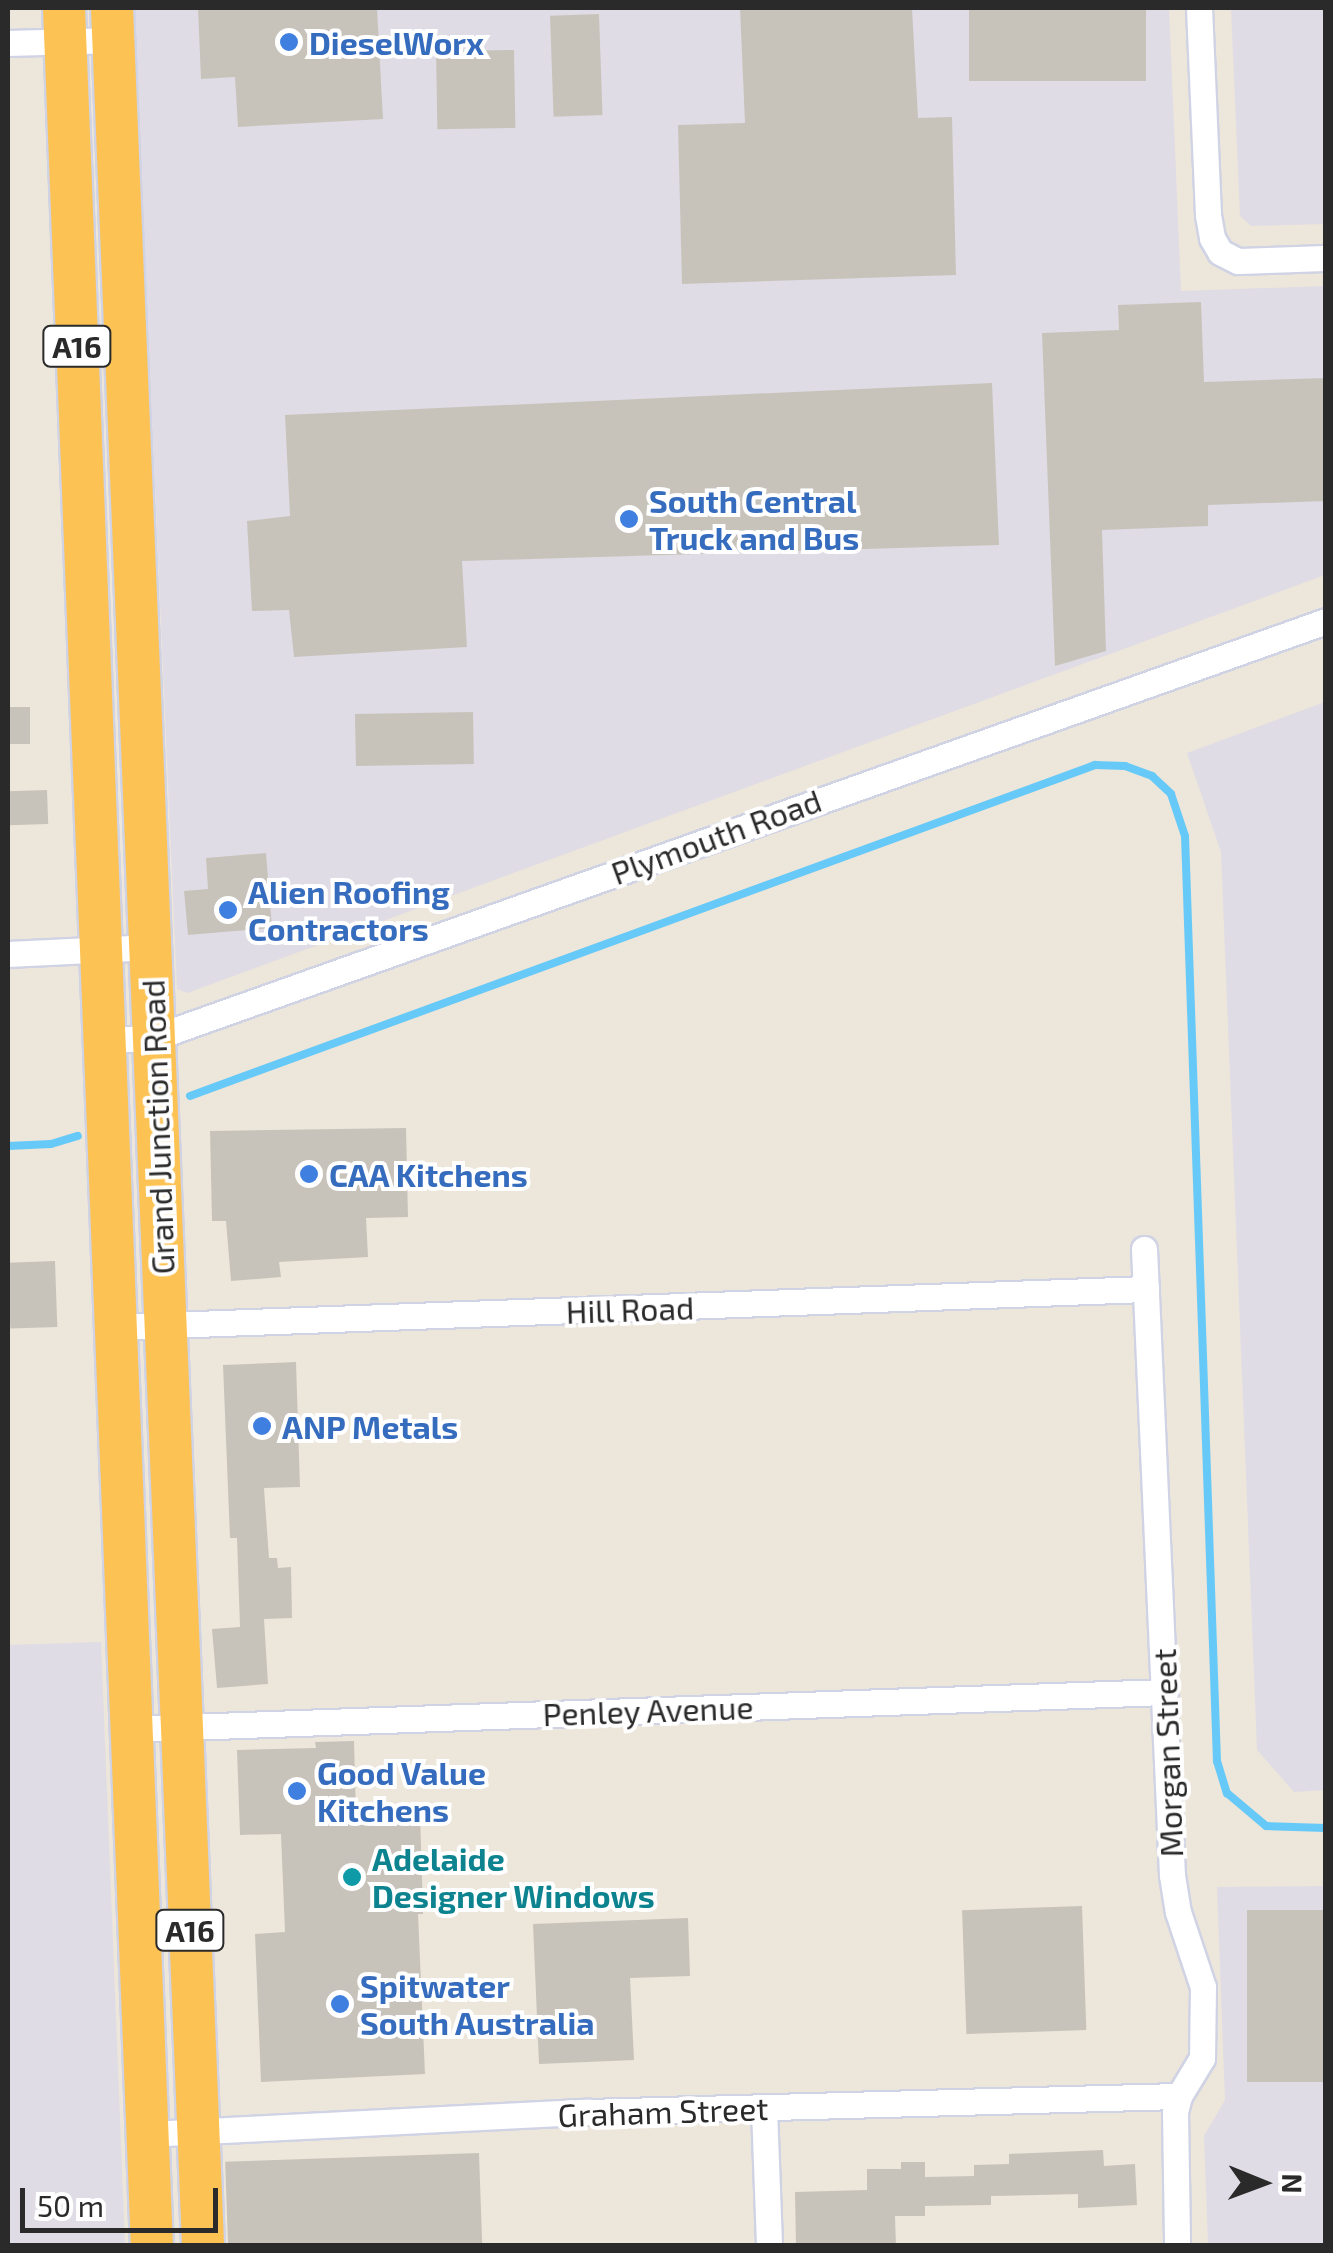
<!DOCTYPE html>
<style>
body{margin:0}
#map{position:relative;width:1333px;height:2253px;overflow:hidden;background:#ede6db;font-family:"Exo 2",sans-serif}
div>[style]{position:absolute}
.industrial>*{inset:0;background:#dfdce5}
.stream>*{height:8px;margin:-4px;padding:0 4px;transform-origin:4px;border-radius:4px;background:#66c9f7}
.building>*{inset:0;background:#c8c3ba;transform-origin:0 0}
.roads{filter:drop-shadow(2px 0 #d0d3e4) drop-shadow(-2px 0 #d0d3e4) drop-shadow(0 2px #d0d3e4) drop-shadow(0 -2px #d0d3e4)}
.minor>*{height:25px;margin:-12.5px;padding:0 12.5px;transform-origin:12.5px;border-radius:12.5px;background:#fff}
.trunk>*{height:42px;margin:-21px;padding:0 21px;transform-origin:21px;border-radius:21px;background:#fcc253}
.dots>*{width:28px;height:28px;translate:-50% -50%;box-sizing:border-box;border:5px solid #fff;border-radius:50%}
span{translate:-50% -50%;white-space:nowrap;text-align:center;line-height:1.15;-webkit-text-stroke:8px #fff;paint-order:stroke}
.shield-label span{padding:2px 8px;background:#fff;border:2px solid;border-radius:8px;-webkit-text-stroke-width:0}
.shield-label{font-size:30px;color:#2a2a2a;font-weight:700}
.shop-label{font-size:32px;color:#366cbe;font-weight:700}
.left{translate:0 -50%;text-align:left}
.street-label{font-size:32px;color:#2a2a2a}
.culture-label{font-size:32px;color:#0d838f;font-weight:700}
.frame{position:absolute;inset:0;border:10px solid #2a2a2a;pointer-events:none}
.north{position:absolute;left:1213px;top:2133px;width:100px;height:100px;-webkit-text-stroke:8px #fff;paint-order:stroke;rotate:91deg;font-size:28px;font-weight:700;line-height:40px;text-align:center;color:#2a2a2a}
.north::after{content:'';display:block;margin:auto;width:35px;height:45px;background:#2a2a2a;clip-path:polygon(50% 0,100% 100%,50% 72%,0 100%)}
.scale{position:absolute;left:20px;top:2188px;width:198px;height:45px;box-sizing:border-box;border:5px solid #2a2a2a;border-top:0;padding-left:12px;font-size:30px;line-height:35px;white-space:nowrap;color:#2a2a2a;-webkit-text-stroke:8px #fff;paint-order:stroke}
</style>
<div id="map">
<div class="industrial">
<div style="clip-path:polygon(134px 8px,1169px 8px,1181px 291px,1325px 286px,1325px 575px,187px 993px,177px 989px)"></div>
<div style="clip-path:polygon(1231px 8px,1325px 8px,1325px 224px,1251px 226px,1240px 216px)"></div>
<div style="clip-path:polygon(1325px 702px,1326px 1790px,1294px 1792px,1257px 1750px,1221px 852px,1187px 753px)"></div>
<div style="clip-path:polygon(101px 1642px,125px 2245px,8px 2245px,8px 1645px)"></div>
<div style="clip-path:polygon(1325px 1886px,1325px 2245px,1208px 2245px,1204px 2136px,1225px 2100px,1217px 1887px)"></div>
</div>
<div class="stream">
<div style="left:190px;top:1096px;width:964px;rotate:-20.09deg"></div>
<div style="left:1095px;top:765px;width:30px;rotate:2deg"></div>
<div style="left:1125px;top:766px;width:29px;rotate:20deg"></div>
<div style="left:1152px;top:776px;width:26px;rotate:43deg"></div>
<div style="left:1171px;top:794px;width:44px;rotate:71.6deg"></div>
<div style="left:1185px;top:836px;width:926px;rotate:88.02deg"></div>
<div style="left:1217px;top:1761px;width:34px;rotate:73deg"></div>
<div style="left:1227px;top:1793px;width:51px;rotate:40.2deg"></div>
<div style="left:1266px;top:1826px;width:60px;rotate:1.9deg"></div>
<div style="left:8px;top:1146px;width:43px;rotate:-2.7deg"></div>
<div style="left:51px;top:1144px;width:28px;rotate:-17deg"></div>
</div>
<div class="building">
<div style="clip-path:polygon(198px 8px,377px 8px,383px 119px,238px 127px,235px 77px,201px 79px)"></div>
<div style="clip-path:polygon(740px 8px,912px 8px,918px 118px,952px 117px,956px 275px,682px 284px,678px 125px,745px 123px)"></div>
<div style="left:969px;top:8px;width:177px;height:73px"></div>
<div style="left:599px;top:14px;width:101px;height:49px;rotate:88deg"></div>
<div style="left:514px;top:50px;width:78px;height:78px;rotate:89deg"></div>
<div style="clip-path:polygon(1201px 302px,1204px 382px,1326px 378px,1326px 501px,1208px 505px,1208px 526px,1102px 530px,1106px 651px,1055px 666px,1042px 333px,1119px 330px,1118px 305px)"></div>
<div style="clip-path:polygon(992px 383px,999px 545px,462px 561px,467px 647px,294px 657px,289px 610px,252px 611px,247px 521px,290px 516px,285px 415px)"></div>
<div style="left:8px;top:707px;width:22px;height:37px"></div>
<div style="left:473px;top:712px;width:52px;height:118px;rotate:89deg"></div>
<div style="left:47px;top:790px;width:34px;height:39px;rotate:88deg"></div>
<div style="clip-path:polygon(266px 853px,272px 928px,188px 935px,184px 891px,208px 889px,206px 858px)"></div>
<div style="clip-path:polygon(406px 1128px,408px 1217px,366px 1218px,368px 1257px,279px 1262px,281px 1277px,231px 1281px,226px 1221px,212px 1221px,210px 1131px)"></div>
<div style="left:55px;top:1261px;width:66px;height:47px;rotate:88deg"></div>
<div style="clip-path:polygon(296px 1362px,300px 1487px,264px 1488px,269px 1558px,277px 1558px,278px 1568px,291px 1567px,292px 1618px,264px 1619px,268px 1684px,217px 1688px,212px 1629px,240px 1627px,237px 1538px,230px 1538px,223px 1365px)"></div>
<div style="clip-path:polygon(354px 1741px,356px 1814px,420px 1812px,423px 1914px,418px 1914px,425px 2074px,261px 2082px,255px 1934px,285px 1932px,281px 1834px,240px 1835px,237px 1750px,316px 1748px,315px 1742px)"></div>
<div style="left:1082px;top:1906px;width:124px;height:120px;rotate:88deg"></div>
<div style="left:1247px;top:1910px;width:79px;height:172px"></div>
<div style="clip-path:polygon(688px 1918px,690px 1976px,630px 1978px,634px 2060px,539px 2064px,533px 1924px)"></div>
<div style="clip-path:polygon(1103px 2150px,1104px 2166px,1135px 2164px,1137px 2205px,1078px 2208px,1078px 2194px,991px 2196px,991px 2205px,925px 2206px,925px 2216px,895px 2216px,896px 2246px,796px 2246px,795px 2192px,867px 2190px,867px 2169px,901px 2169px,901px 2162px,925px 2162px,925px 2177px,974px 2176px,974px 2165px,1009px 2164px,1009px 2154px)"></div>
<div style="left:479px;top:2153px;width:93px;height:254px;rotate:88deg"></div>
</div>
<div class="roads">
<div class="minor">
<div style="left:1199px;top:8px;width:207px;rotate:87.5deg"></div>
<div style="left:1208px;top:215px;width:23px;rotate:80deg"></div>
<div style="left:1212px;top:238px;width:16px;rotate:60deg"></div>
<div style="left:1220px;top:252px;width:20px;rotate:27deg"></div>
<div style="left:1238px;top:261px;width:88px;rotate:-2deg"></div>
<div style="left:8px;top:43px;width:106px;rotate:-1.6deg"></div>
<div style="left:8px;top:954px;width:142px;rotate:-2.8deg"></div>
<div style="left:105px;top:1040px;width:48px;rotate:-2.4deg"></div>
<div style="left:153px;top:1038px;width:1245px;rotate:-19.57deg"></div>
<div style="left:1144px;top:1249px;width:627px;rotate:87.44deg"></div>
<div style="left:1172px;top:1875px;width:37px;rotate:81deg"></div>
<div style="left:1178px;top:1912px;width:79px;rotate:71.6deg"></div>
<div style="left:1203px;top:1987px;width:71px;rotate:90.8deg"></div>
<div style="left:1202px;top:2058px;width:44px;rotate:121.2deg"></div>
<div style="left:1179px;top:2096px;width:16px;rotate:104deg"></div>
<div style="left:1175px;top:2112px;width:134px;rotate:89.1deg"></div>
<div style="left:114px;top:1327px;width:1033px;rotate:-2.11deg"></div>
<div style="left:131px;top:1729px;width:1035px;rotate:-2.05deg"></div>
<div style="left:764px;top:2108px;width:138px;rotate:87.9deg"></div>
<div style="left:147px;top:2134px;width:441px;rotate:-2.9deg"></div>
<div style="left:587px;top:2112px;width:592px;rotate:-1.55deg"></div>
</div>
<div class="trunk">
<div style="left:64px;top:8px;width:2240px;rotate:87.75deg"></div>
<div style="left:112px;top:8px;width:2240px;rotate:87.67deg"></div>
</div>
</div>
<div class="dots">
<div style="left:289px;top:42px;background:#3f7fe0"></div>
<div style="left:629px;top:519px;background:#3f7fe0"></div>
<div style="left:228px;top:910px;background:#3f7fe0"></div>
<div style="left:309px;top:1174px;background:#3f7fe0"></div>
<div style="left:262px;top:1426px;background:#3f7fe0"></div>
<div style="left:297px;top:1791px;background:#3f7fe0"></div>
<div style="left:352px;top:1877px;background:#0f9aa8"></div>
<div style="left:340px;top:2004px;background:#3f7fe0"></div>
</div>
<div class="shield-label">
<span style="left:77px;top:346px">A16</span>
<span style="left:190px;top:1930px">A16</span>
</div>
<div class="shop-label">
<span class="left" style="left:309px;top:42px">DieselWorx</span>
<span class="left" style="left:649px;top:519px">South Central<br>Truck and Bus</span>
<span class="left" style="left:248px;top:910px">Alien Roofing<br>Contractors</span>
<span class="left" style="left:329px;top:1174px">CAA Kitchens</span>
<span class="left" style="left:282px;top:1426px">ANP Metals</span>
<span class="left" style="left:317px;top:1791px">Good Value<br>Kitchens</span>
<span class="left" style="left:360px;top:2004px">Spitwater<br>South Australia</span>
</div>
<div class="street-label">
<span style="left:716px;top:836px;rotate:-20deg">Plymouth Road</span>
<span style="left:157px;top:1127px;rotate:-92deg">Grand Junction Road</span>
<span style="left:630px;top:1309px;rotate:-2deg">Hill Road</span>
<span style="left:648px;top:1710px;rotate:-2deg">Penley Avenue</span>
<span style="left:1167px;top:1753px;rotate:-92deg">Morgan Street</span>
<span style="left:663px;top:2111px;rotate:-2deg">Graham Street</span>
</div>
<div class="culture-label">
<span class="left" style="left:372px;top:1877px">Adelaide<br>Designer Windows</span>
</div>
<div class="frame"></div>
<div class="north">N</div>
<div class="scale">50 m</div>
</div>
